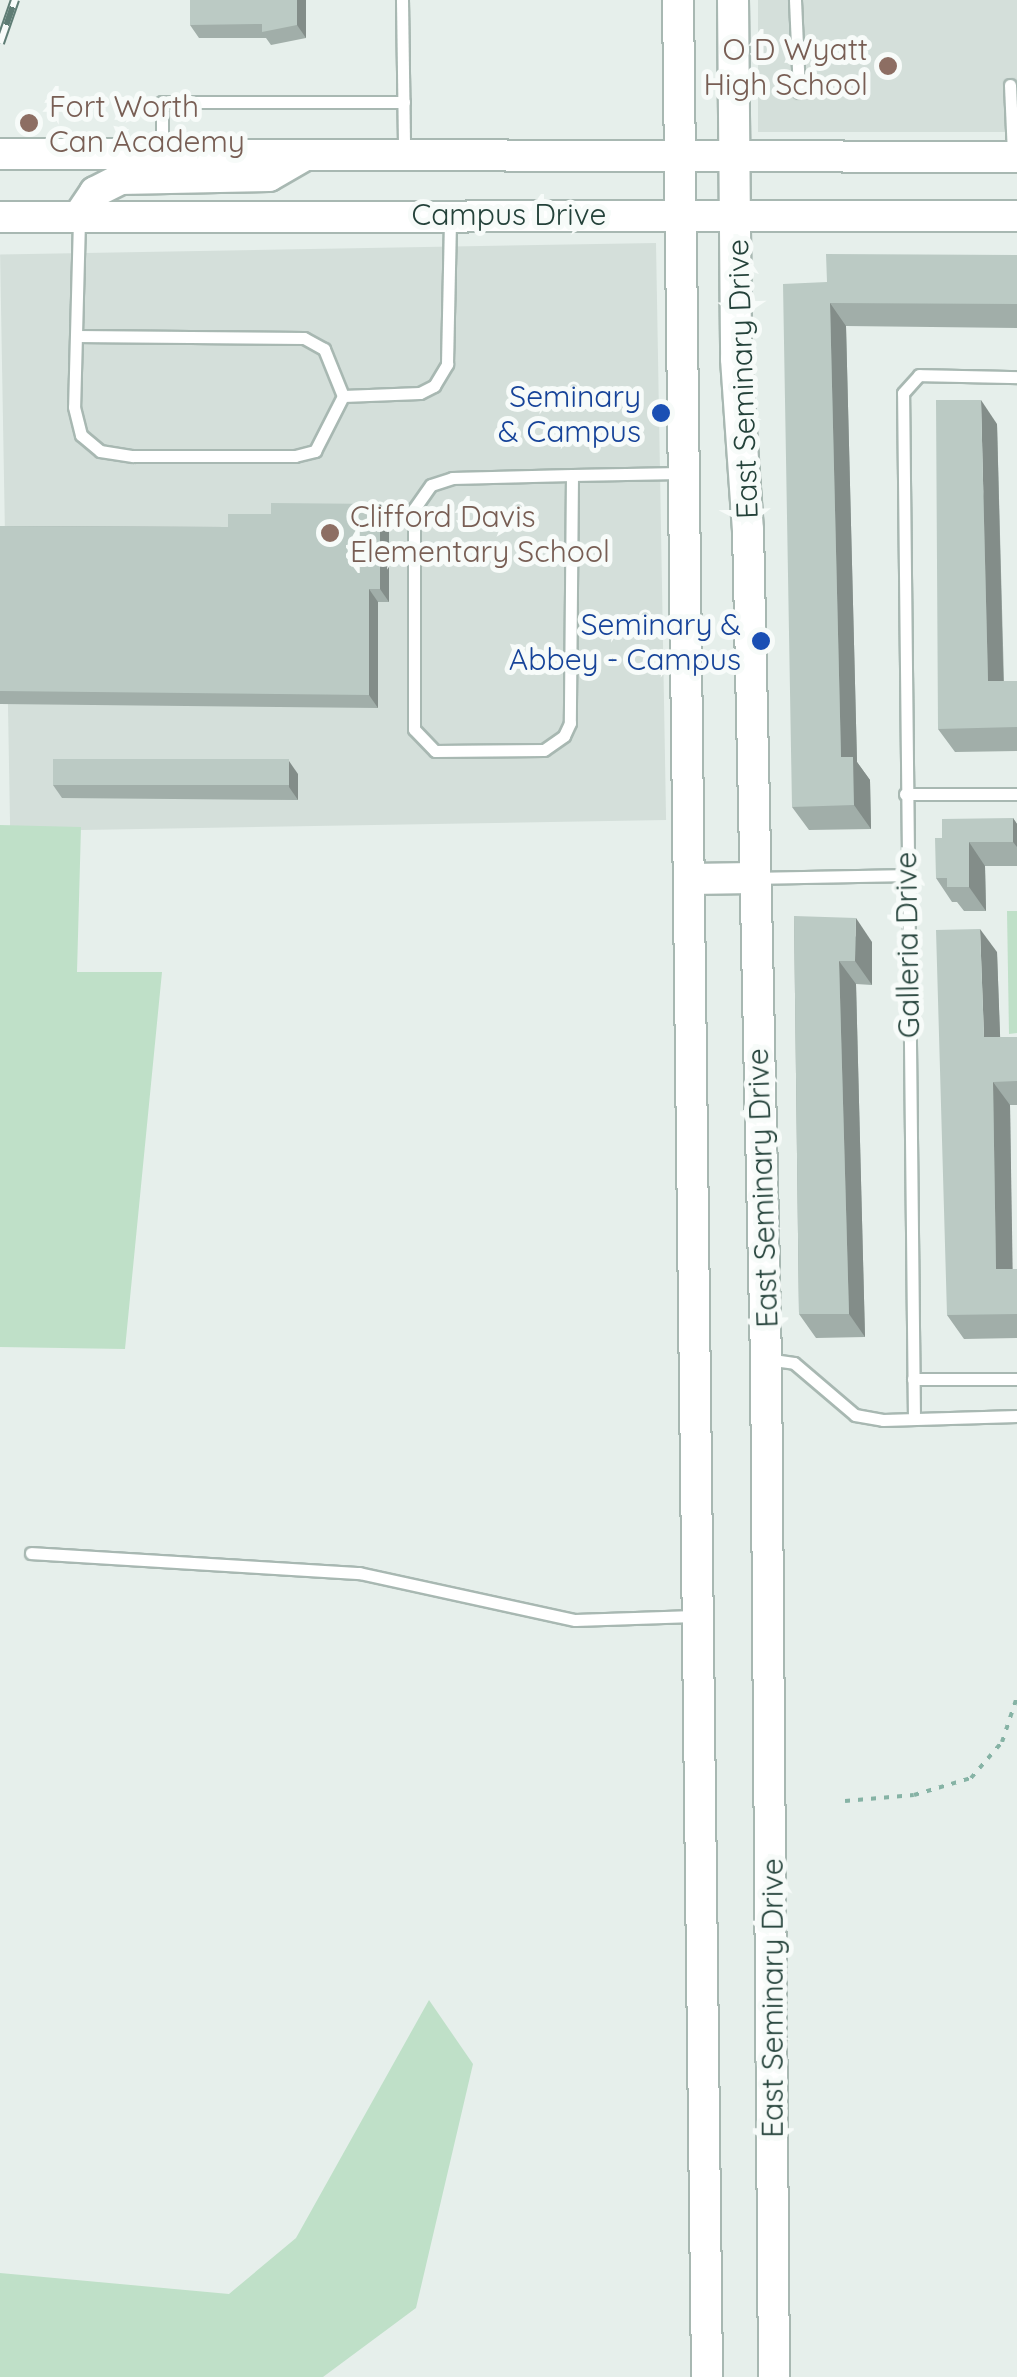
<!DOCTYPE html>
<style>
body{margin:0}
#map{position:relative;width:1017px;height:2377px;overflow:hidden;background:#e6efeb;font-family:Quicksand,sans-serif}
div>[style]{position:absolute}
.built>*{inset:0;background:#d4dfda;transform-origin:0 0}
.green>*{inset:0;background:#bfe0c8}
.path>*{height:4px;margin-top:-2px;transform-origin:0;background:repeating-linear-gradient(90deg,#86b3a5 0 5px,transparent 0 13px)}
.roads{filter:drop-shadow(2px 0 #a8b8b2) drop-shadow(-2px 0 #a8b8b2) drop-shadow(0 2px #a8b8b2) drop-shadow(0 -2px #a8b8b2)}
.service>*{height:11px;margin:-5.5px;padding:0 5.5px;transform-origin:5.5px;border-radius:5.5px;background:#fff}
.secondary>*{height:30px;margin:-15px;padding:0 15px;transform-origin:15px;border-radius:15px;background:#fff}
.rail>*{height:10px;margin-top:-5px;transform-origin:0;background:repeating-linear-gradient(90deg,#f7fbf9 0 19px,#5f7d75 0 38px);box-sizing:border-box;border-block:2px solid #5f7d75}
.wall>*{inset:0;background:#a1aea9}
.shaded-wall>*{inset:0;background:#838d89}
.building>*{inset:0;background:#bbcac4;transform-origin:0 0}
.dots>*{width:28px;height:28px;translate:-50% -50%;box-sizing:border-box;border:5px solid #f7fbf9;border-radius:50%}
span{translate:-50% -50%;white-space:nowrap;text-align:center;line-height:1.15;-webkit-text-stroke:10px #f7fbf9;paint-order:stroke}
.education-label{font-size:30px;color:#785e54}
.right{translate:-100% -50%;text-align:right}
.left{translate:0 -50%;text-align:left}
.street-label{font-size:30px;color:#24423a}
.transit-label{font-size:30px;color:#164399}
</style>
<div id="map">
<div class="built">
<div style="left:758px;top:0;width:259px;height:132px"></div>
<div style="left:656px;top:243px;width:577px;height:656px;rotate:89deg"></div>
</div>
<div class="green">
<div style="clip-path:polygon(0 825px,81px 827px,77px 972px,162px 972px,125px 1349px,0 1347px)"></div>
<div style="clip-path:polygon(1007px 911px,1017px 911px,1017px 1033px,1009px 1034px)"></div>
<div style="clip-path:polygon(429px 2000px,473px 2064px,416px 2308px,323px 2377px,0 2377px,0 2273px,229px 2294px,296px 2238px)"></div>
</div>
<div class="path">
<div style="left:845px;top:1801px;width:69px;rotate:-5deg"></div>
<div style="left:914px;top:1795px;width:59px;rotate:-16.6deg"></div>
<div style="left:971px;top:1778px;width:48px;rotate:-49.3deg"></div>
<div style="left:1002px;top:1742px;width:47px;rotate:-71.6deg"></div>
</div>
<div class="roads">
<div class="service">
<div style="left:402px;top:0;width:151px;rotate:89.2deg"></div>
<div style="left:795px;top:0;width:92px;rotate:87.5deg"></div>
<div style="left:1010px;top:85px;width:70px;rotate:87.5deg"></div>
<div style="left:162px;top:151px;width:49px;rotate:-90deg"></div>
<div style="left:162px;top:102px;width:242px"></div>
<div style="left:79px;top:220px;width:187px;rotate:91.5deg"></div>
<div style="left:74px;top:407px;width:29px;rotate:76deg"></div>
<div style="left:81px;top:435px;width:25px;rotate:40deg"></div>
<div style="left:100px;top:451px;width:33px;rotate:9deg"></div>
<div style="left:133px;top:456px;width:162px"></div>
<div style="left:295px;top:456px;width:21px;rotate:-14deg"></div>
<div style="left:315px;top:451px;width:62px;rotate:-63deg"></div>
<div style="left:343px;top:396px;width:77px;rotate:-2.2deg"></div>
<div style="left:420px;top:393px;width:16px;rotate:-27deg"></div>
<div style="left:434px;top:386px;width:26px;rotate:-59deg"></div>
<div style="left:447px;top:364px;width:145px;rotate:-88.8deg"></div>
<div style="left:76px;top:336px;width:228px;rotate:0.5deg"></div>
<div style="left:304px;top:338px;width:23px;rotate:29deg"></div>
<div style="left:324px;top:349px;width:51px;rotate:68deg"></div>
<div style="left:572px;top:475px;width:248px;rotate:90.5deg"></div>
<div style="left:570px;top:723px;width:14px;rotate:115deg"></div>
<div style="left:564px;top:736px;width:24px;rotate:145deg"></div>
<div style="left:544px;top:750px;width:109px;rotate:179.5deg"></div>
<div style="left:435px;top:751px;width:30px;rotate:-134deg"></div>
<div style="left:414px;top:729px;width:220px;rotate:-90deg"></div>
<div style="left:414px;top:509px;width:29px;rotate:-55deg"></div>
<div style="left:431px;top:485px;width:22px;rotate:-18deg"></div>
<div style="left:452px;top:478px;width:120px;rotate:-1.4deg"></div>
<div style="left:572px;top:475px;width:108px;rotate:-1.1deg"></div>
<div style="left:905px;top:794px;width:112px"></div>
<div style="left:755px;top:878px;width:151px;rotate:-1.1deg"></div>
<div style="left:766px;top:1359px;width:28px;rotate:8deg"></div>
<div style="left:794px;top:1363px;width:80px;rotate:40.4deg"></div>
<div style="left:855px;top:1415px;width:28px;rotate:10deg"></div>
<div style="left:883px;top:1420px;width:134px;rotate:-1.7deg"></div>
<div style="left:913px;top:1379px;width:104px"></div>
<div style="left:914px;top:1419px;width:1026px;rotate:-90.61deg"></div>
<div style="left:903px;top:393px;width:24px;rotate:-48deg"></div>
<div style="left:919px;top:375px;width:98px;rotate:1.2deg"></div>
<div style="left:31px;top:1553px;width:329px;rotate:3.5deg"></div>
<div style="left:359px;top:1573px;width:221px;rotate:12.3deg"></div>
<div style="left:575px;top:1620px;width:119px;rotate:-1.9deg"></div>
</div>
<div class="secondary">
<div style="left:678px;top:0;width:2377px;rotate:89.3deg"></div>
<div style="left:733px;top:0;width:359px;rotate:89.5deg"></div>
<div style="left:736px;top:359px;width:171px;rotate:86deg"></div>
<div style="left:748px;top:530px;width:829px;rotate:88.76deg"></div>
<div style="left:766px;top:1359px;width:1018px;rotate:89.55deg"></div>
<div style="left:0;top:154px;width:1017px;rotate:0.17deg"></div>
<div style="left:79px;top:216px;width:29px;rotate:-56deg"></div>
<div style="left:95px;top:192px;width:28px;rotate:-27deg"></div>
<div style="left:120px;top:179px;width:149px;rotate:-1.2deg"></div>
<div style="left:269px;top:176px;width:39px;rotate:-30deg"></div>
<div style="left:0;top:217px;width:1017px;rotate:-0.06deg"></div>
<div style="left:690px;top:879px;width:63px;rotate:-0.9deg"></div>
</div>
</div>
<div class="rail">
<div style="left:0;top:43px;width:46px;rotate:-70.8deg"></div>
</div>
<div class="wall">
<div style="clip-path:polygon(306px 0,306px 38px,271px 45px,266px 38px,199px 38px,190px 25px)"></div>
<div style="clip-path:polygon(1017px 255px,1017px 328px,846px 326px,857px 762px,870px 780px,871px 829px,809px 830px,792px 807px,827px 282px)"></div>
<div style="clip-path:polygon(997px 424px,1004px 681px,1017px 681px,1017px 751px,955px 752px,938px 729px)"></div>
<div style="clip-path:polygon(389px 517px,389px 602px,378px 602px,378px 708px,0 704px,0 526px,228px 527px)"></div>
<div style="clip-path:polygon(298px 774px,298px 800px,62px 798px,53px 785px)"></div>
<div style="clip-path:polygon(1013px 818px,1017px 824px,1017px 866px,985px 866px,986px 911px,964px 911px,957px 902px,952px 902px,936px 878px,942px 838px)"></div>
<div style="clip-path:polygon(794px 916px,872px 942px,872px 985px,856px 984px,865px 1337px,816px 1338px,799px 1314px)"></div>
<div style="clip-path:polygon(997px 952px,1000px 1037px,1017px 1037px,1017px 1105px,1010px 1105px,1012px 1269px,1017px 1269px,1017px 1338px,964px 1339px,947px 1315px)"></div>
</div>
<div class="shaded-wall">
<div style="clip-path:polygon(297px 0,306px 0,306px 38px,297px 25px)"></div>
<div style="clip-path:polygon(830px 303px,846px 326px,857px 762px,870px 780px,871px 829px,854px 805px,841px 757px)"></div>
<div style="clip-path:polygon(981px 400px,997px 424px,1004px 705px,988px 681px)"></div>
<div style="clip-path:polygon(380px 504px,389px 517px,389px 602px,380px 589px)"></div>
<div style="clip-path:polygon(369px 589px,378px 602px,378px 708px,369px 695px)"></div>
<div style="clip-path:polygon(289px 761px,298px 774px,298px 800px,289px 787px)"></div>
<div style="clip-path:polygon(1013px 818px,1017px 824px,1017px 847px,1013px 842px)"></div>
<div style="clip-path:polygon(969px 842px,985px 866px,986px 911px,969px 887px)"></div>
<div style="clip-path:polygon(856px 918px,872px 942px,872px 985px,855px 961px)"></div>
<div style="clip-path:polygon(980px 929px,997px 952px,1001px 1061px,984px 1037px)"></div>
<div style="clip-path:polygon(839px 961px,856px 984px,865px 1337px,849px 1314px)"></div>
<div style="clip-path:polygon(993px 1082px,1010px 1105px,1013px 1292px,996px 1269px)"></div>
</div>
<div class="building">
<div style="clip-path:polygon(190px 0,297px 0,297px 25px,262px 32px,262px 24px,190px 25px)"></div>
<div style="clip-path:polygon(826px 254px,1017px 255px,1017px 304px,830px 303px,841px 757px,853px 757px,854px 805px,792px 807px,783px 284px,827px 282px)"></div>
<div style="clip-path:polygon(936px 400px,981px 400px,988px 681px,1017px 681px,1017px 727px,938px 729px)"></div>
<div style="clip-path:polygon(271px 503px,380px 504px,380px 589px,369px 589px,369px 695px,0 691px,0 526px,228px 527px,228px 514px,271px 514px)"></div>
<div style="left:53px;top:759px;width:236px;height:26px"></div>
<div style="clip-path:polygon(1013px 818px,1013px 842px,969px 842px,969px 887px,947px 887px,947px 878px,936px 878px,935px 838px,942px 838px,942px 819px)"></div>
<div style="clip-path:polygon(794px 916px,856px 918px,855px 961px,839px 961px,849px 1314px,799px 1314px)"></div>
<div style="clip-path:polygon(980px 929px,984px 1037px,1017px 1037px,1017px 1081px,993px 1082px,996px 1269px,1017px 1269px,1017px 1314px,947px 1315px,936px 930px)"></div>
</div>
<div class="dots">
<div style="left:888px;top:66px;background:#8d6e63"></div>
<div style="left:29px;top:123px;background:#8d6e63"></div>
<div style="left:661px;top:413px;background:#1a4fb4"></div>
<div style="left:330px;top:533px;background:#8d6e63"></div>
<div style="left:761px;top:641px;background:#1a4fb4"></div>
</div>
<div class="education-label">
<span class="right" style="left:868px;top:66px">O D Wyatt<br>High School</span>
<span class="left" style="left:49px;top:123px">Fort Worth<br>Can Academy</span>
<span class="left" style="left:350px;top:533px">Clifford Davis<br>Elementary School</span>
</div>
<div class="street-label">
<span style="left:509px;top:214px">Campus Drive</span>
<span style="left:742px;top:379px;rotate:-92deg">East Seminary Drive</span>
<span style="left:907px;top:945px;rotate:-91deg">Galleria Drive</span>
<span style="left:762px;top:1188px;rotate:-92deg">East Seminary Drive</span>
<span style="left:772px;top:1998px;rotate:-90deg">East Seminary Drive</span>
</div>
<div class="transit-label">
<span class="right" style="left:641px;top:413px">Seminary<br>&amp; Campus</span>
<span class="right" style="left:741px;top:641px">Seminary &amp;<br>Abbey - Campus</span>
</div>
</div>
